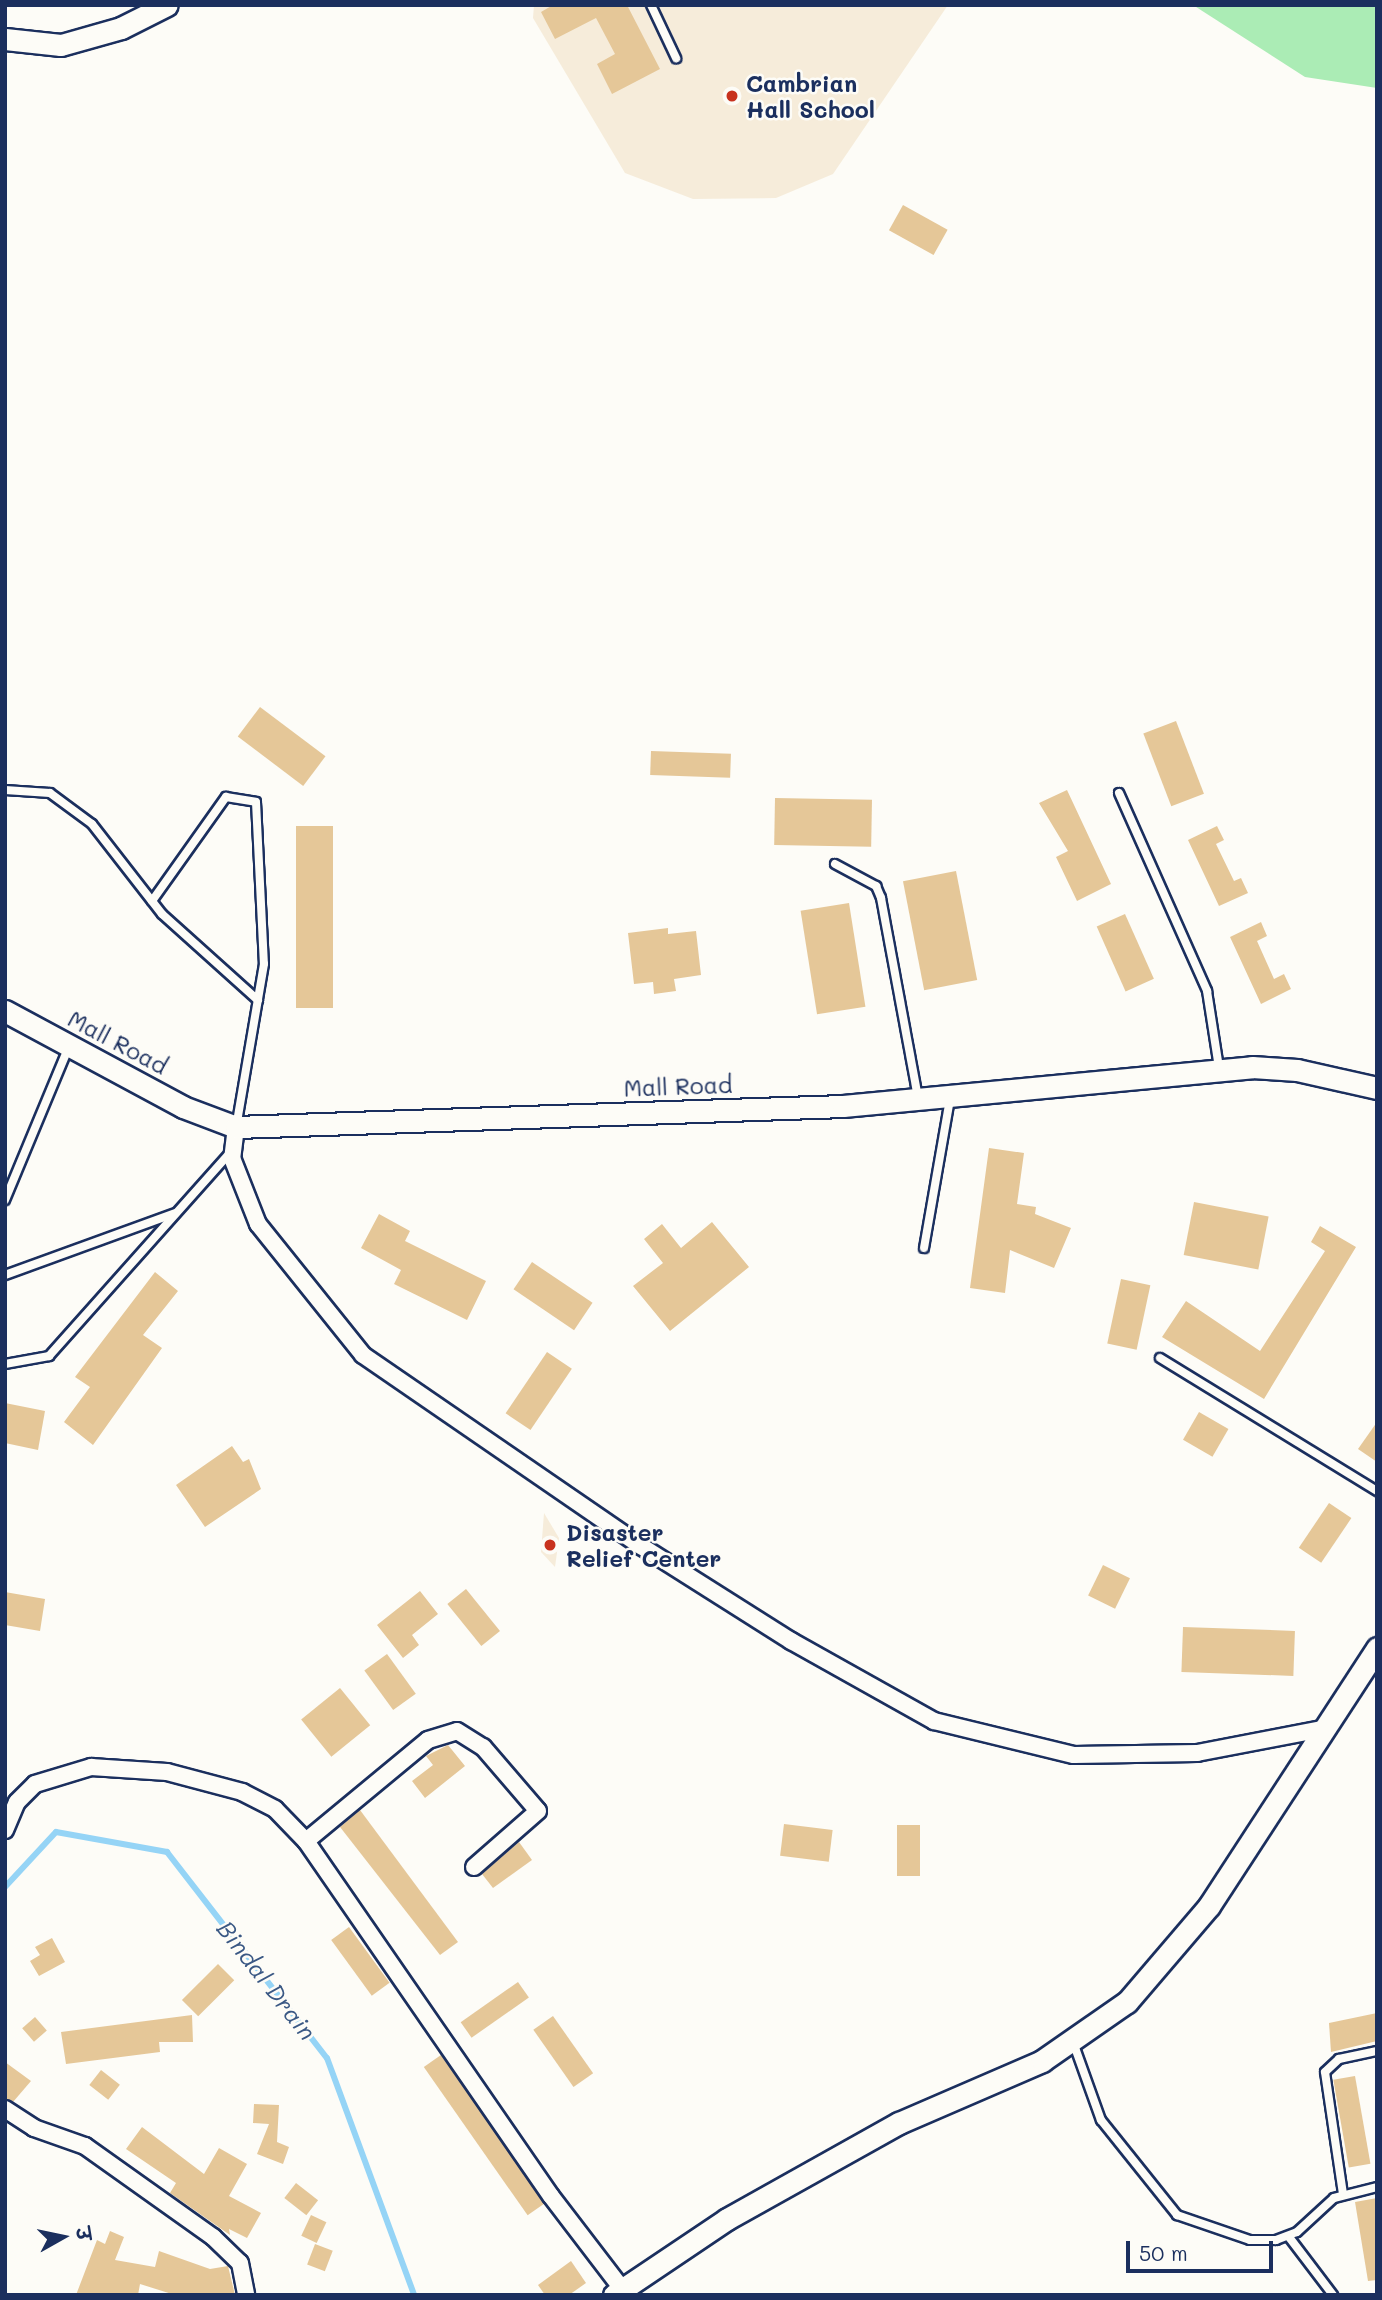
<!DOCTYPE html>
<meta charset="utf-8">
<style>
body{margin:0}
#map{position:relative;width:1382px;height:2300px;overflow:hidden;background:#fdfcf7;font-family:Mali,"Playpen Sans Deva",sans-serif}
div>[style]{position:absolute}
.built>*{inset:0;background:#f6ecda}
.green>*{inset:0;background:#abecb5}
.stream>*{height:6px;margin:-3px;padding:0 3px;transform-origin:3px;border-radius:3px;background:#95d4f6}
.building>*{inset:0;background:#e5c798;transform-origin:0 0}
.roads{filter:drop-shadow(2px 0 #1b2f5e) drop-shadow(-2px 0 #1b2f5e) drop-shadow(0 2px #1b2f5e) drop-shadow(0 -2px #1b2f5e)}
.lane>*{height:8px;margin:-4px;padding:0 4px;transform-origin:4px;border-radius:4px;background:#fdfcf7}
.street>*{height:16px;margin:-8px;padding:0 8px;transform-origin:8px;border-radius:8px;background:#fdfcf7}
.secondary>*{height:21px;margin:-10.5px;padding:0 10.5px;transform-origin:10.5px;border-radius:10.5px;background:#fdfcf7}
.dots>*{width:19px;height:19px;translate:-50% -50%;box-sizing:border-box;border:4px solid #fdfcf7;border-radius:50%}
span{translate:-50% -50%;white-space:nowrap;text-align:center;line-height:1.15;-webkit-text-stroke:5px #fdfcf7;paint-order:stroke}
.poi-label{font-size:23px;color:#1b2f5e;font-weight:700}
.left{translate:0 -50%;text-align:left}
.street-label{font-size:23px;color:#1b2f5e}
.water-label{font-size:24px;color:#3a5884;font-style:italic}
.frame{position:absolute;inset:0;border:7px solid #1b2f5e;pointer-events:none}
.north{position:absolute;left:28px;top:2202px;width:70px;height:70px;-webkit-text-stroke:5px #fdfcf7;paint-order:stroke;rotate:81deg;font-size:19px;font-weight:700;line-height:28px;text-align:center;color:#1b2f5e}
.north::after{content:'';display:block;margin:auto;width:24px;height:32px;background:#1b2f5e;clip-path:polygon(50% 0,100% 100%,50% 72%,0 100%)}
.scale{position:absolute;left:1126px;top:2241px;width:147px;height:32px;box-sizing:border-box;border:4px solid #1b2f5e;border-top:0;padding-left:9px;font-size:21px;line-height:24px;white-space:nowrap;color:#1b2f5e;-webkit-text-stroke:5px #fdfcf7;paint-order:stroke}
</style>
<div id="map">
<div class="built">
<div style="clip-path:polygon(534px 5px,948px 5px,833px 174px,776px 198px,693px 199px,625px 173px,533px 18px)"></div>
<div style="clip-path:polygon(544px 1513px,559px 1538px,555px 1567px,541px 1552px)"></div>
</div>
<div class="green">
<div style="clip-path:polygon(1193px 5px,1377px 5px,1377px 88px,1305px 77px)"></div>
</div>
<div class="stream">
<div style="left:5px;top:1887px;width:75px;rotate:-47.2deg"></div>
<div style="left:56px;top:1832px;width:113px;rotate:10.2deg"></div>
<div style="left:167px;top:1852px;width:261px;rotate:52.2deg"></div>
<div style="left:327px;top:2058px;width:252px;rotate:69.8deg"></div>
</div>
<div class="building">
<div style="clip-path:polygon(553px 5px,627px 5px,660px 69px,612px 94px,597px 64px,615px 54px,596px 18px,555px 39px,541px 12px)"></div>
<div style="left:903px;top:205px;width:51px;height:29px;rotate:29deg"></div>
<div style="left:260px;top:707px;width:82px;height:37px;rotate:37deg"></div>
<div style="left:1176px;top:721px;width:78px;height:35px;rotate:69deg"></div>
<div style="left:651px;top:751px;width:80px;height:24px;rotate:2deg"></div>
<div style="clip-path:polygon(1067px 790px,1111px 884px,1077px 901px,1056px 857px,1068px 851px,1039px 803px)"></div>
<div style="left:775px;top:798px;width:97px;height:47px;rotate:1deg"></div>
<div style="left:296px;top:826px;width:37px;height:182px"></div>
<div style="clip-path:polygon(1217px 826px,1224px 840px,1216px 844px,1234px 881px,1241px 878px,1248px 893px,1219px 906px,1188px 840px)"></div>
<div style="left:956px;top:871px;width:111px;height:54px;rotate:79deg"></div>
<div style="left:849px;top:903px;width:105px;height:49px;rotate:81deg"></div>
<div style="left:1125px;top:914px;width:71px;height:31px;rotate:66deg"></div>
<div style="clip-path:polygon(1261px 922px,1267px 936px,1257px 941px,1274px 979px,1284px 974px,1291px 989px,1261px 1004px,1230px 937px)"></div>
<div style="clip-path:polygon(668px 928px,668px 934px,696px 931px,701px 975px,674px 979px,676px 991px,654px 994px,653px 982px,634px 984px,628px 933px)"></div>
<div style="clip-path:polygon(989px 1148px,1024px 1153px,1017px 1204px,1036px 1207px,1035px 1214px,1071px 1228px,1054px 1268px,1010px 1250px,1005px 1293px,970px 1288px)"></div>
<div style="left:1194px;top:1202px;width:76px;height:54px;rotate:11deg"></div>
<div style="clip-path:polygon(379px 1214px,410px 1231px,405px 1241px,486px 1281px,467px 1320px,394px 1284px,401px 1270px,361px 1248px)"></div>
<div style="clip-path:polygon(712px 1222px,749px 1267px,670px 1331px,633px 1286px,663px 1263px,644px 1239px,662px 1224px,681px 1248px)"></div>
<div style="clip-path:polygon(1320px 1226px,1356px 1247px,1264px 1399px,1162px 1337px,1186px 1301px,1260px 1351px,1325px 1251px,1311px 1242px)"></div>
<div style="left:532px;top:1262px;width:73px;height:33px;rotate:34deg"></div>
<div style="clip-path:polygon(155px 1272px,178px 1291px,143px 1335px,162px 1348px,93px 1445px,64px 1422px,90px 1387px,75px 1377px)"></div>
<div style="left:1121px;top:1279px;width:30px;height:66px;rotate:12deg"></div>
<div style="left:547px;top:1352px;width:30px;height:74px;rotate:34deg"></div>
<div style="clip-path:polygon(5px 1403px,45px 1411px,38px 1450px,5px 1443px)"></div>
<div style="left:1199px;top:1412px;width:34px;height:32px;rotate:30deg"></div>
<div style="clip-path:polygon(1377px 1422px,1377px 1462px,1358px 1449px)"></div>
<div style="clip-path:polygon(232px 1446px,243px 1462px,249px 1459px,261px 1489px,205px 1527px,176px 1485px)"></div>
<div style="left:1329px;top:1503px;width:27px;height:54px;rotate:34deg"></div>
<div style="left:1103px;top:1565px;width:30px;height:34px;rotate:26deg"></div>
<div style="left:466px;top:1589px;width:54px;height:24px;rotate:51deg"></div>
<div style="clip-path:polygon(420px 1591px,438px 1614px,412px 1635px,419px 1645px,403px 1658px,377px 1625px)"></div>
<div style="clip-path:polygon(5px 1592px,45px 1599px,40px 1631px,5px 1625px)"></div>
<div style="left:1183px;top:1627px;width:112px;height:45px;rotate:2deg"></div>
<div style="left:387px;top:1654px;width:49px;height:28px;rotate:54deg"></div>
<div style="left:340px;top:1688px;width:48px;height:50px;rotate:51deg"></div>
<div style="clip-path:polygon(448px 1745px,465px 1766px,425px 1798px,412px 1781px,433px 1765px,426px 1756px)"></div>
<div style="clip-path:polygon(360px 1810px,458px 1942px,440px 1955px,340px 1827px)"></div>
<div style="left:784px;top:1824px;width:49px;height:32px;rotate:7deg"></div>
<div style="left:897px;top:1825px;width:23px;height:51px"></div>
<div style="clip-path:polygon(519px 1842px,532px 1860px,493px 1888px,482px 1874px)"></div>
<div style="left:349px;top:1927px;width:69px;height:22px;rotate:54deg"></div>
<div style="clip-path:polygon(52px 1938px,65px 1962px,39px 1976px,30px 1961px,40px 1955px,35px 1947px)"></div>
<div style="left:218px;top:1964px;width:23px;height:51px;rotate:45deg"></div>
<div style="left:518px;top:1982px;width:19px;height:70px;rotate:55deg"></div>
<div style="clip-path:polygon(1377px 2013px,1377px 2041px,1331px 2052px,1329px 2023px)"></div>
<div style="clip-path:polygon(192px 2015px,193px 2042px,159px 2042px,160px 2052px,66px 2064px,61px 2032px)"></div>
<div style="left:553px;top:2016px;width:70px;height:24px;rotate:55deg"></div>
<div style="left:35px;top:2017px;width:18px;height:17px;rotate:49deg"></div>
<div style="left:441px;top:2055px;width:181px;height:21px;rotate:55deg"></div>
<div style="clip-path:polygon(5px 2062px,31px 2081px,13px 2102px,5px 2099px)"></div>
<div style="left:101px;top:2070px;width:24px;height:19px;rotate:38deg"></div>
<div style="left:1355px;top:2076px;width:89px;height:22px;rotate:80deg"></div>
<div style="clip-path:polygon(254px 2104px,279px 2105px,277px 2142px,289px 2147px,283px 2164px,257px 2154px,269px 2124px,253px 2123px)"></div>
<div style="clip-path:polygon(142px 2127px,204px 2174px,219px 2148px,247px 2164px,229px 2196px,261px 2213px,247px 2238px,229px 2229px,230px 2235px,170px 2193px,176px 2183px,126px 2149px)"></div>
<div style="left:296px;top:2183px;width:28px;height:19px;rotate:38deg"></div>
<div style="clip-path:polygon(1377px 2198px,1377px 2280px,1368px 2281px,1355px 2202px)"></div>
<div style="left:311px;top:2215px;width:17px;height:23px;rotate:25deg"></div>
<div style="clip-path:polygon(110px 2231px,124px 2237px,115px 2260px,155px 2267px,159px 2251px,210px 2269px,228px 2266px,235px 2295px,175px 2295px,140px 2284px,138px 2295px,76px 2295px,97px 2240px,105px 2244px)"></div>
<div style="left:315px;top:2244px;width:19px;height:22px;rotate:21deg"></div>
<div style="clip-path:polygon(571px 2261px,586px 2283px,569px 2295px,545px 2295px,538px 2285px)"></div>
</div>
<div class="roads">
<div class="lane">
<div style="left:651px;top:5px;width:59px;rotate:64.7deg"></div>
<div style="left:5px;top:790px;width:45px;rotate:3.8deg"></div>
<div style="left:50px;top:793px;width:52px;rotate:36.4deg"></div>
<div style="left:92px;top:824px;width:114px;rotate:52.1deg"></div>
<div style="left:162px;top:914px;width:129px;rotate:41.9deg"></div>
<div style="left:1119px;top:793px;width:217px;rotate:66deg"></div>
<div style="left:1207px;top:991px;width:78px;rotate:81.1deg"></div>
<div style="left:835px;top:864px;width:47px;rotate:28.2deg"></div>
<div style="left:876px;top:886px;width:13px;rotate:67deg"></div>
<div style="left:881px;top:898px;width:203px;rotate:79.5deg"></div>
<div style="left:152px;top:901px;width:128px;rotate:-54.6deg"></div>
<div style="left:226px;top:797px;width:30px;rotate:9deg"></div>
<div style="left:256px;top:802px;width:162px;rotate:87.2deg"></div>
<div style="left:264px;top:964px;width:165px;rotate:99.7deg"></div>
<div style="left:5px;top:1200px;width:167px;rotate:-67.4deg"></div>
<div style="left:924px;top:1248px;width:151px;rotate:-80.1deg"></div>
<div style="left:5px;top:1275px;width:181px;rotate:-20deg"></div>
<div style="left:1160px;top:1358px;width:255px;rotate:31.5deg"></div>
<div style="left:5px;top:1364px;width:45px;rotate:-10.3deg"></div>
<div style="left:49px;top:1356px;width:273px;rotate:-48.3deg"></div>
<div style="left:1073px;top:2042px;width:83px;rotate:70.3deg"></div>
<div style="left:1101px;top:2120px;width:122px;rotate:51.3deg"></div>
<div style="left:1177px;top:2215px;width:77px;rotate:18.9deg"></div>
<div style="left:1250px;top:2240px;width:26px"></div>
<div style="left:1276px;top:2240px;width:22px;rotate:-21deg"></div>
<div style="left:1297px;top:2232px;width:50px;rotate:-42.6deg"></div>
<div style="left:1334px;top:2198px;width:44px;rotate:-14.3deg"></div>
<div style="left:1343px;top:2194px;width:123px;rotate:-98.4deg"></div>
<div style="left:1325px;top:2072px;width:19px;rotate:-43deg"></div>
<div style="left:1339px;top:2059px;width:39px;rotate:-12deg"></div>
<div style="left:1289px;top:2237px;width:73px;rotate:52.8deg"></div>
</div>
<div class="street">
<div style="left:236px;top:1127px;width:31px;rotate:97deg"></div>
<div style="left:232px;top:1158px;width:71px;rotate:68.5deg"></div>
<div style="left:258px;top:1224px;width:168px;rotate:51.3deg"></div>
<div style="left:363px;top:1355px;width:337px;rotate:34.5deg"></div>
<div style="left:641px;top:1546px;width:178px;rotate:32.3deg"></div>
<div style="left:791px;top:1641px;width:164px;rotate:29.2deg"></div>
<div style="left:934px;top:1721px;width:144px;rotate:13.7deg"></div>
<div style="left:1074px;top:1755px;width:123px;rotate:-0.9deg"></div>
<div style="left:1197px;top:1753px;width:132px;rotate:-10.9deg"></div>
<div style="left:5px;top:1830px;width:30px;rotate:-67deg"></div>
<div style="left:17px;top:1802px;width:25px;rotate:-45deg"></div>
<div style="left:35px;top:1784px;width:59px;rotate:-16.9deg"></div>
<div style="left:91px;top:1767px;width:76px;rotate:3.8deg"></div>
<div style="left:167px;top:1772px;width:78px;rotate:14.9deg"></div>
<div style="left:242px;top:1792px;width:37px;rotate:27deg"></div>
<div style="left:275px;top:1809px;width:45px;rotate:45.9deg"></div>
<div style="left:306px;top:1841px;width:431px;rotate:55.4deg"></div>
<div style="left:551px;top:2196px;width:117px;rotate:52.6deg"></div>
<div style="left:306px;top:1841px;width:158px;rotate:-39.6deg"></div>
<div style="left:428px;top:1740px;width:30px;rotate:-17deg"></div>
<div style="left:457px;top:1731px;width:31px;rotate:32deg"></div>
<div style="left:483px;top:1747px;width:84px;rotate:49.3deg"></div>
<div style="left:538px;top:1811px;width:85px;rotate:138.8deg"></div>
<div style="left:5px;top:2109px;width:35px;rotate:33deg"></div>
<div style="left:34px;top:2128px;width:54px;rotate:19.4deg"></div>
<div style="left:85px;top:2146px;width:157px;rotate:35.4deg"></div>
<div style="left:213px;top:2237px;width:37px;rotate:44deg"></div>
<div style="left:240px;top:2263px;width:33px;rotate:79deg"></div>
</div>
<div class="secondary">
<div style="left:5px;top:39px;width:56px;rotate:6.1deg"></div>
<div style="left:61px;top:45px;width:62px;rotate:-15.8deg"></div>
<div style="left:121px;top:28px;width:51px;rotate:-26.6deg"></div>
<div style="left:5px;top:1011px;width:202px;rotate:28.3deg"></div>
<div style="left:183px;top:1107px;width:57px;rotate:20.7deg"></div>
<div style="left:236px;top:1127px;width:607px;rotate:-1.98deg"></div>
<div style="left:843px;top:1106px;width:411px;rotate:-5.4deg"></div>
<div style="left:1252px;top:1067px;width:45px;rotate:3.8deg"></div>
<div style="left:1297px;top:1070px;width:82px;rotate:12.7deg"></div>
<div style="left:614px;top:2295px;width:136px;rotate:-33.9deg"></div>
<div style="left:727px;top:2219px;width:197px;rotate:-29.2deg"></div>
<div style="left:899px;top:2123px;width:156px;rotate:-23.4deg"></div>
<div style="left:1042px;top:2061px;width:103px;rotate:-34.8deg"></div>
<div style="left:1127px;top:2002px;width:126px;rotate:-49.5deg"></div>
<div style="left:1209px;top:1906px;width:308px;rotate:-56.9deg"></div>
</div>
</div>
<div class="dots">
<div style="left:732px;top:96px;background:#c8321e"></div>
<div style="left:550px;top:1545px;background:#c8321e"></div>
</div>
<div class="poi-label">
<span class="left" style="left:746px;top:96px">Cambrian<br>Hall School</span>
<span class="left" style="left:566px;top:1545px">Disaster<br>Relief Center</span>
</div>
<div class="street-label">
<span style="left:118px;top:1042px;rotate:28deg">Mall Road</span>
<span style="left:678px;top:1086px;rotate:-2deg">Mall Road</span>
</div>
<div class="water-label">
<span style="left:267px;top:1980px;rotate:52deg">Bindal Drain</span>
</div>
<div class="frame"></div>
<div class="north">उ</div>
<div class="scale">50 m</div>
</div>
